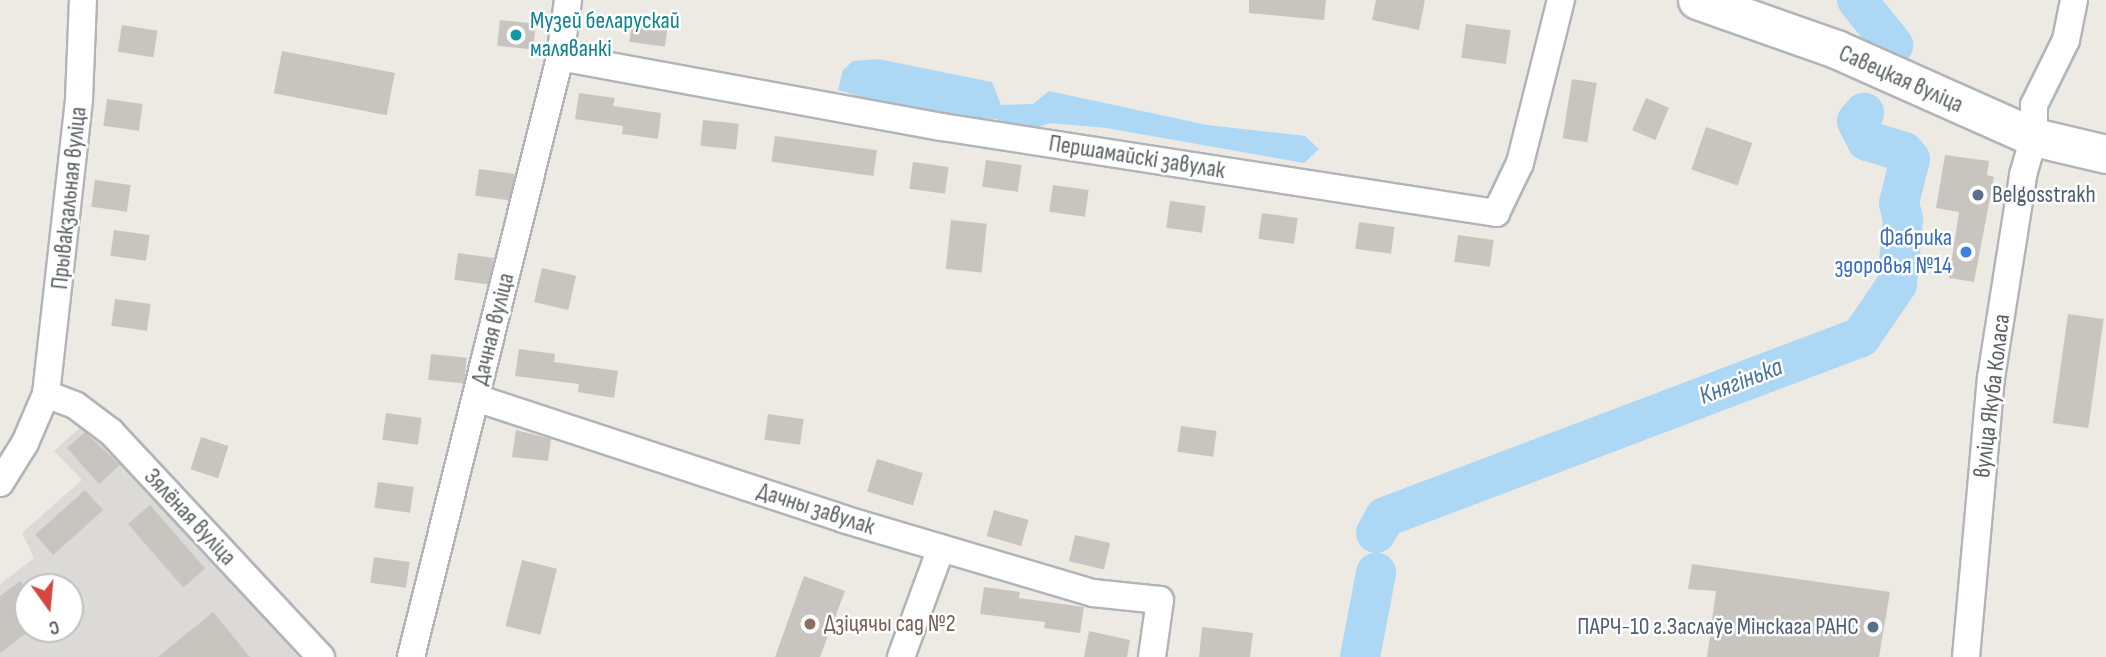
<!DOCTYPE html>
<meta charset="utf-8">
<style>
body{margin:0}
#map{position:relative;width:2106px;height:657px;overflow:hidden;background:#edeae4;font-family:"Sofia Sans Condensed",sans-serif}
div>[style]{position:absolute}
.industrial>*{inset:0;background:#dcdad6}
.water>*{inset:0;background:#acd8f5}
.river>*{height:40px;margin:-20px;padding:0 20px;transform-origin:20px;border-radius:20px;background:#acd8f5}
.building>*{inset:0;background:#c8c5c1;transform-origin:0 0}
.roads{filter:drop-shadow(2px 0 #b1b4b8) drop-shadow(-2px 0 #b1b4b8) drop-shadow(0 2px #b1b4b8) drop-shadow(0 -2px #b1b4b8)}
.street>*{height:26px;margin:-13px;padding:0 13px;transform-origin:13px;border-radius:13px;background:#fff}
.secondary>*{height:37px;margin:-18.5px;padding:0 18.5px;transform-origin:18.5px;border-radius:18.5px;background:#fff}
.dots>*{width:19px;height:19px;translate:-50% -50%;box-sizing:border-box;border:4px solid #fff;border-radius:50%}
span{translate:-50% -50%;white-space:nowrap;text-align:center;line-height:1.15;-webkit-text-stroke:5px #fff;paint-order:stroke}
.culture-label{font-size:24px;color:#0d838f}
.left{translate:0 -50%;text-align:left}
.street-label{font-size:24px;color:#5c5f63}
.service-label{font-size:24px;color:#4e5e75}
.right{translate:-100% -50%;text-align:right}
.shop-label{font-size:24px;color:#366cbe}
.education-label{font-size:24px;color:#785e54}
.water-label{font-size:26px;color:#47759d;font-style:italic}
.north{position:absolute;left:14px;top:573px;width:70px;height:70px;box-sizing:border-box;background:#fff;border:2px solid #bebfc1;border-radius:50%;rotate:165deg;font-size:19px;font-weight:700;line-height:28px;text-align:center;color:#5c5f63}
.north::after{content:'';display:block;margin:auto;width:24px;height:32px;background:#d54641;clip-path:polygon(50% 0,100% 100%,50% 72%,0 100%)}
</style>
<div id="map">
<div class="industrial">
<div style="clip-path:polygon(evenodd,86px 422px,116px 447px,298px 657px,0 657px,0 584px,34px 558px,22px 533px,82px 480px,54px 451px,86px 422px,28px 587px,70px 587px,70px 629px,28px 629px,28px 587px)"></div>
</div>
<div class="water">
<div style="clip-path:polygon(878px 59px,992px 82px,1001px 105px,1033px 104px,1049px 91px,1207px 125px,1305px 136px,1319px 149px,1304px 163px,1106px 128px,1050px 123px,1024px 132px,996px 119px,931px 117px,838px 90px,843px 70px,853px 61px)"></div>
</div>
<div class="river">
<div style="left:1857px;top:0;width:58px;rotate:51.3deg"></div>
<div style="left:1376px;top:533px;width:18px;rotate:-61deg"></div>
<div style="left:1385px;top:517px;width:509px;rotate:-20.71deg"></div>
<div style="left:1861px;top:337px;width:64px;rotate:-55.8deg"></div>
<div style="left:1897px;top:284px;width:65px;rotate:-84.7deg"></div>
<div style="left:1903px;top:219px;width:16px;rotate:-104deg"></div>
<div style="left:1899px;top:203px;width:45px;rotate:-76deg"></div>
<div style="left:1910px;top:159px;width:9px;rotate:-131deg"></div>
<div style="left:1904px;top:152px;width:39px;rotate:-163deg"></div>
<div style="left:1867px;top:141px;width:22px;rotate:-117deg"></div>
<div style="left:1857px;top:121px;width:11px;rotate:-49deg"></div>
<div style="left:1360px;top:657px;width:86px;rotate:-79.2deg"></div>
</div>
<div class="building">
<div style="clip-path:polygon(1249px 0,1326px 0,1324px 20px,1249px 13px)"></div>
<div style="clip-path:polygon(1376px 0,1425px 0,1419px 30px,1372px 20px)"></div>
<div style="left:633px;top:15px;width:36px;height:27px;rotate:8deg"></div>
<div style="left:500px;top:20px;width:36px;height:26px;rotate:6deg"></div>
<div style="left:1466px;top:24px;width:45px;height:34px;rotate:8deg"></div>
<div style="left:122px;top:25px;width:36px;height:27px;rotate:9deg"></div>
<div style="left:282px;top:51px;width:115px;height:43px;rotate:11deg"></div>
<div style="left:1572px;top:79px;width:25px;height:60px;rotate:9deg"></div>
<div style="clip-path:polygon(579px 93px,615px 98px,613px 106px,661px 113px,658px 139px,622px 134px,623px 126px,575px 119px)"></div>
<div style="left:1646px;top:98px;width:25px;height:35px;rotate:23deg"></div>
<div style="left:107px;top:99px;width:36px;height:27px;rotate:8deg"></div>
<div style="left:703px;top:120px;width:36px;height:26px;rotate:6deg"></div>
<div style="left:1706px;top:127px;width:49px;height:45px;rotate:19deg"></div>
<div style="left:775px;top:136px;width:103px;height:26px;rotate:8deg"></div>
<div style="clip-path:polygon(1945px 155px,1989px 161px,1987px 175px,1994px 177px,1974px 282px,1949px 278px,1959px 212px,1936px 208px)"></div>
<div style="left:986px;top:160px;width:36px;height:27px;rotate:8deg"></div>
<div style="left:913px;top:162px;width:36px;height:27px;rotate:8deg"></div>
<div style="left:479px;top:169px;width:36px;height:27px;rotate:8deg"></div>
<div style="left:95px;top:180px;width:36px;height:27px;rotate:8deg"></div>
<div style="left:1053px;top:185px;width:36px;height:27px;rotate:8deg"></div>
<div style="left:1170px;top:201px;width:36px;height:27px;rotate:8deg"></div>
<div style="left:1262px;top:213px;width:36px;height:26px;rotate:8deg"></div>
<div style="left:951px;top:220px;width:36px;height:49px;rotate:6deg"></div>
<div style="left:1359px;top:222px;width:36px;height:27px;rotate:8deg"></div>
<div style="left:114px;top:230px;width:36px;height:26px;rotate:8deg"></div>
<div style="left:1458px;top:235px;width:36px;height:27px;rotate:8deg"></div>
<div style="left:458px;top:253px;width:36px;height:27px;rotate:8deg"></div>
<div style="left:542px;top:268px;width:35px;height:35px;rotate:13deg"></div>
<div style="left:115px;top:299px;width:36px;height:27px;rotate:8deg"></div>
<div style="left:2068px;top:314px;width:36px;height:110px;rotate:8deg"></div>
<div style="clip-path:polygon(519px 349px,555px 354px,554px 362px,618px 371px,614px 398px,578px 392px,579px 384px,515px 376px)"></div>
<div style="left:431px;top:354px;width:36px;height:26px;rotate:6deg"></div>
<div style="left:386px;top:413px;width:36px;height:27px;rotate:8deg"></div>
<div style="left:768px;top:414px;width:36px;height:26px;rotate:8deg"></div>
<div style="left:1181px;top:426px;width:36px;height:26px;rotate:8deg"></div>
<div style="clip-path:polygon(516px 430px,551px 439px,548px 461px,512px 457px)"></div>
<div style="clip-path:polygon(85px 432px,120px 465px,99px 484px,67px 448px)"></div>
<div style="left:201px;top:437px;width:29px;height:34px;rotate:18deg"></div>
<div style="left:877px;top:459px;width:48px;height:34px;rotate:17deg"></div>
<div style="left:378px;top:482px;width:36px;height:26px;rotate:8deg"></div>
<div style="left:85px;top:490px;width:27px;height:67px;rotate:48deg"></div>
<div style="left:150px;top:505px;width:84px;height:29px;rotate:49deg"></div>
<div style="left:994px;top:510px;width:36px;height:27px;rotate:16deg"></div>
<div style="left:1075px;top:535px;width:36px;height:27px;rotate:13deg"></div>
<div style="left:374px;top:557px;width:36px;height:26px;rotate:8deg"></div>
<div style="left:522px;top:560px;width:36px;height:68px;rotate:14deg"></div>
<div style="clip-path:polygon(1692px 564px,1890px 592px,1879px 657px,1707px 657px,1716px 591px,1688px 589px)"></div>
<div style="clip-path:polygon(804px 576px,845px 591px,820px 657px,775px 657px)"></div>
<div style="clip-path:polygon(20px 581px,28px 592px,28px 632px,0 653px,0 596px)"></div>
<div style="clip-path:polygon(984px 587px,1020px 592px,1019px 598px,1084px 607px,1080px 633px,1044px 628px,1045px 622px,980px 614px)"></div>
<div style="clip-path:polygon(213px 612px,250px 657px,158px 657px)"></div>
<div style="clip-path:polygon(1202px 627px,1253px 633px,1250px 657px,1199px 657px)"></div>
<div style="clip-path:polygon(1089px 631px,1130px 640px,1127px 657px,1084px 657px)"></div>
</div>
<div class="roads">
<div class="street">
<div style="left:560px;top:57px;width:388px;rotate:10.4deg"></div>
<div style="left:942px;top:127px;width:561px;rotate:8.82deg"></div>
<div style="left:1496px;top:213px;width:55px;rotate:-64.4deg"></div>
<div style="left:1520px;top:163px;width:168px;rotate:-75.9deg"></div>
<div style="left:46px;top:394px;width:31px;rotate:21deg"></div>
<div style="left:75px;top:405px;width:45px;rotate:36.9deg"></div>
<div style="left:111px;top:432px;width:308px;rotate:47deg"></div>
<div style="left:476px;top:398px;width:386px;rotate:18.2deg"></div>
<div style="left:843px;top:519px;width:261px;rotate:16.5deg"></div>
<div style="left:1093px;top:593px;width:67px;rotate:6deg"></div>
<div style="left:1160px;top:600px;width:58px;rotate:98deg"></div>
<div style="left:0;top:483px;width:47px;rotate:-58deg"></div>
<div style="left:25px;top:443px;width:53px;rotate:-66.8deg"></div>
<div style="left:46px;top:394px;width:297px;rotate:-83.6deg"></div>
<div style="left:79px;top:99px;width:99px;rotate:-87.7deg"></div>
<div style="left:411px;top:657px;width:618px;rotate:-76.05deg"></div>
<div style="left:560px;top:57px;width:58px;rotate:-82deg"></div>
<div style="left:901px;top:657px;width:116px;rotate:-69.8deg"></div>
<div style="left:1966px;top:657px;width:280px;rotate:-84.9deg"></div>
<div style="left:1991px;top:378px;width:206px;rotate:-81deg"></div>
<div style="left:2023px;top:175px;width:40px;rotate:-74deg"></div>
<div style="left:2034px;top:137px;width:32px;rotate:-90deg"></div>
<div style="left:2034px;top:105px;width:72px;rotate:-63.8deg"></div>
<div style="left:2066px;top:40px;width:41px;rotate:-78.7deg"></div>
</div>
<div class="secondary">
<div style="left:1697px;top:0;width:147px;rotate:19.4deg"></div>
<div style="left:1836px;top:49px;width:217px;rotate:24deg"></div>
<div style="left:2034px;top:137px;width:74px;rotate:13.3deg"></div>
</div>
</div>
<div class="dots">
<div style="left:516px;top:35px;background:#0f9aa8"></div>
<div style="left:1978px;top:195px;background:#5c6f8a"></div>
<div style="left:1966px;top:252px;background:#3f7fe0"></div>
<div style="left:810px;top:624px;background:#8d6e63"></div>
<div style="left:1873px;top:627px;background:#5c6f8a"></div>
</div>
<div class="culture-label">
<span class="left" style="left:530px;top:35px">Музей беларускай<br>маляванкі</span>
</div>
<div class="street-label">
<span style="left:1901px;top:79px;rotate:24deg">Савецкая вуліца</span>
<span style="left:1137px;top:157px;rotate:9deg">Першамайскі завулак</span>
<span style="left:69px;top:198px;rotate:-84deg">Прывакзальная вуліца</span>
<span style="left:493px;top:329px;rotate:-76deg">Дачная вуліца</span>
<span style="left:1992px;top:396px;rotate:-83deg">вуліца Якуба Коласа</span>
<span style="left:816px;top:509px;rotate:18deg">Дачны завулак</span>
<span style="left:190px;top:517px;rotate:47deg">Зялёная вуліца</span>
</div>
<div class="service-label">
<span class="left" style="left:1992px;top:195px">Belgosstrakh</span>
<span class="right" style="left:1859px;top:627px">ПАРЧ-10 г.Заслаўе Мінскага РАНС</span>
</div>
<div class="shop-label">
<span class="right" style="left:1952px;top:252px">Фабрика<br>здоровья №14</span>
</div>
<div class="education-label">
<span class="left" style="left:824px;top:624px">Дзіцячы сад №2</span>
</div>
<div class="water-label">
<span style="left:1741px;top:382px;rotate:-21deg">Княгінька</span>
</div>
<div class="north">С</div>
</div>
